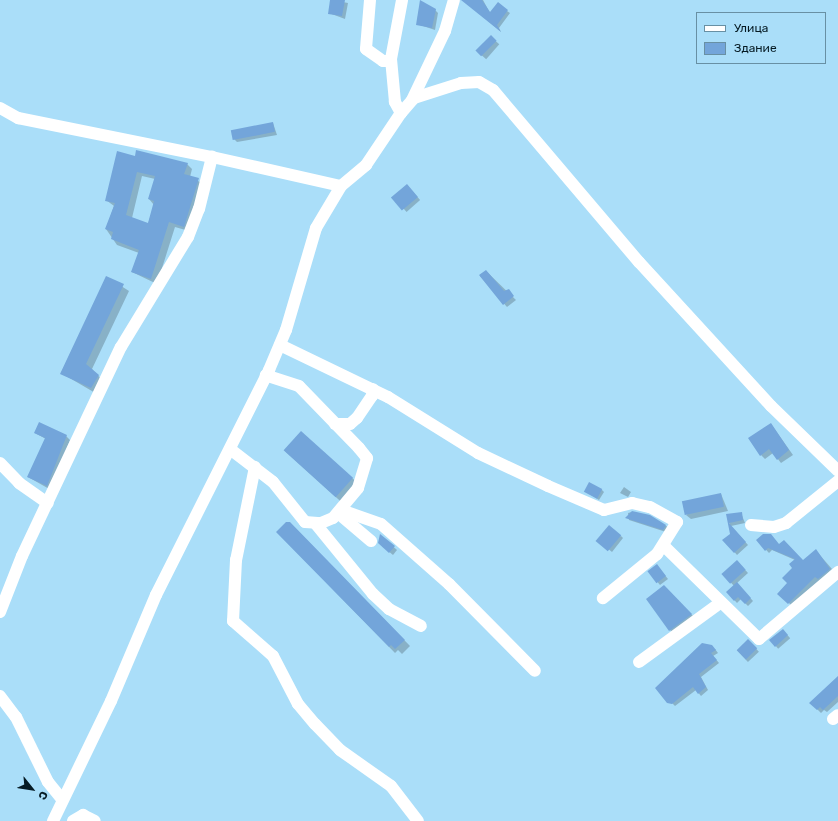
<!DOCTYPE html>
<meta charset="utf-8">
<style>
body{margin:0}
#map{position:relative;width:838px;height:821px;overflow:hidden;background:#aadef9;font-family:Rubik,sans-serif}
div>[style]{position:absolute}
.shadow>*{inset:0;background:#0003;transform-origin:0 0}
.building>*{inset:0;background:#73a5da;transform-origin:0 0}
.minor>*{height:12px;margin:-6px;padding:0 6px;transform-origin:6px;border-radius:6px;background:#fff}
span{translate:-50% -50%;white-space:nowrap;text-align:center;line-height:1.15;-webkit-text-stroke:3.5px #aadef9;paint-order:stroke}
.legend{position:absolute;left:696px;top:12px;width:130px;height:52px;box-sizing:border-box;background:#aadef9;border:1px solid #6890a4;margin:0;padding:5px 7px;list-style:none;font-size:12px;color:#061b24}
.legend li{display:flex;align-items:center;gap:8px;height:20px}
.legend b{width:20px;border:1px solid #6890a4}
.north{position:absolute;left:12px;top:769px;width:40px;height:40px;-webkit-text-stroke:3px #aadef9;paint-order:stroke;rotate:120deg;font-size:11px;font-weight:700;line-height:16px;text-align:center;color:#061b24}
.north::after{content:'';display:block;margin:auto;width:14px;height:18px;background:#061b24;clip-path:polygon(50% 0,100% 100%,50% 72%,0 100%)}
</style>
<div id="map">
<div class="shadow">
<div style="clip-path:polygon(332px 0,348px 3px,345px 19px,329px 13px)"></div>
<div style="clip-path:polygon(463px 0,483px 0,490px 13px,507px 11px,510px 13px,499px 28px,501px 32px)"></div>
<div style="clip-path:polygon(435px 10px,438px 13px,435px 30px,417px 24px)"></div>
<div style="left:491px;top:37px;width:11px;height:20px;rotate:41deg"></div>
<div style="clip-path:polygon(273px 123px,277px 135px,237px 142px,234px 139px)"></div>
<div style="clip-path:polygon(evenodd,136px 157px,187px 164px,192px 169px,190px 177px,204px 184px,189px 231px,175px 227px,157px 284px,132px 272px,139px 253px,117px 245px,106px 229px,114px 206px,106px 200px,136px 157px,142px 176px,155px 179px,149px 199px,154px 205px,148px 224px,132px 218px,142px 176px)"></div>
<div style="left:407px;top:185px;width:20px;height:18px;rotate:49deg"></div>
<div style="clip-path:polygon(486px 271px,516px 300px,507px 307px,480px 276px)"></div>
<div style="clip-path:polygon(107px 277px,129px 291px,92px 369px,104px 382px,97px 394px,61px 373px)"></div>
<div style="clip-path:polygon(771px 424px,793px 455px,781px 463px,773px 453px,765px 459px,761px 455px)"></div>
<div style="left:301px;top:432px;width:76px;height:25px;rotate:42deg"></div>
<div style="clip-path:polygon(35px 433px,66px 436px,70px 440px,51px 490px,28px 477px,46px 439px)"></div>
<div style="clip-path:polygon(624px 487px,631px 492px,628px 497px,620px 493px)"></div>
<div style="clip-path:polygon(601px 489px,604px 492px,599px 500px,585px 491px)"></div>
<div style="clip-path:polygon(721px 494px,728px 511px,691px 519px,686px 515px)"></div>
<div style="clip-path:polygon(632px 512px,666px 526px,669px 528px,666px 532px,629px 520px,628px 513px)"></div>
<div style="clip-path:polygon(741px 513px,745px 523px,731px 526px,748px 545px,737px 555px,724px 540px,731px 534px,728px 515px)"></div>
<div style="clip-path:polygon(290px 523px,410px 646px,402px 654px,398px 650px,395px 653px,277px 532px)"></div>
<div style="clip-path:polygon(380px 535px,397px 550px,393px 555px,382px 546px)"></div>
<div style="clip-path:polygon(621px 536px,623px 538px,612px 552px,601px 543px)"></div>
<div style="clip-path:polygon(757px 540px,780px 545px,803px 562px,818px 553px,832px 569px,792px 606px,779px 593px,789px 583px,795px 560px,772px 550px,769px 553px)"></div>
<div style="clip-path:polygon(737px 561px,748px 573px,737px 583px,753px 601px,748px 606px,741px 599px,737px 603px,727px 592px,734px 586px,723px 574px)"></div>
<div style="clip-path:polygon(659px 568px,668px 579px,660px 585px,649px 572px)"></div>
<div style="clip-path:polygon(664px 586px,695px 618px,674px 634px,670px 630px)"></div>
<div style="left:783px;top:630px;width:11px;height:16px;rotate:49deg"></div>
<div style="left:748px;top:640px;width:16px;height:15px;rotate:47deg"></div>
<div style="clip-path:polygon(715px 649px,718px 653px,713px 656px,719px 663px,701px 677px,708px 690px,701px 696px,696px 690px,675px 706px,657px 688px)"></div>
<div style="clip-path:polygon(838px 677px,838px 702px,827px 712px,824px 710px,821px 713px,811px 703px)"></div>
</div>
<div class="building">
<div style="clip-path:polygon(330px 0,345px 0,342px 16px,328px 14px)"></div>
<div style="clip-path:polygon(420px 0,436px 9px,432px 28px,416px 25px)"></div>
<div style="clip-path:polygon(461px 0,482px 0,490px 12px,498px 2px,508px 10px,497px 25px,501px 32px)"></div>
<div style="left:491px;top:35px;width:8px;height:22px;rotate:45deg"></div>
<div style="left:273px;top:122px;width:10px;height:43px;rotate:79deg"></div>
<div style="clip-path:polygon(evenodd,136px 150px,188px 163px,184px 174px,199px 178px,184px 227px,169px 222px,151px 279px,131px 272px,139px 250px,111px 239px,113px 232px,105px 229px,115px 203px,105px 201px,117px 151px,135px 156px,136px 150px,137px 172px,155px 176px,148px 199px,154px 201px,148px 223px,126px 215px,137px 172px)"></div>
<div style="left:407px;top:184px;width:17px;height:21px;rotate:50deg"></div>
<div style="clip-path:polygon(486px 270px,504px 291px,509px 289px,514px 296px,503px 305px,479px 275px)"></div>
<div style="clip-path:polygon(106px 276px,124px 284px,86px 364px,99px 375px,91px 388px,60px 374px)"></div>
<div style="clip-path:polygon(39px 422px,67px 435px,47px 486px,27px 477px,45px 438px,34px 433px)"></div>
<div style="clip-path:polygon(771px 423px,789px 450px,777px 460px,769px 449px,760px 456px,748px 438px)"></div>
<div style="left:301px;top:431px;width:70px;height:26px;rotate:42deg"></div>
<div style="left:589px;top:482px;width:15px;height:11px;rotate:28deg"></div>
<div style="left:721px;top:493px;width:14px;height:40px;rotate:78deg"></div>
<div style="clip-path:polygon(632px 511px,650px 515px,666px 525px,663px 530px,625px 518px)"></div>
<div style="clip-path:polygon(742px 512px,743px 520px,729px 523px,746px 542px,734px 553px,722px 540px,730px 534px,726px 514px)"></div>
<div style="clip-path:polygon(286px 522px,290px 522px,405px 640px,395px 649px,391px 645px,389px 647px,276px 532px)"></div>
<div style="left:609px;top:525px;width:16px;height:21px;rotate:40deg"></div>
<div style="clip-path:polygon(380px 534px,395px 546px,389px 553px,378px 543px)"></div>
<div style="clip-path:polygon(763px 534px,771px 534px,779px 544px,784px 540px,803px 560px,816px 549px,830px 569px,818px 579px,815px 577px,788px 604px,777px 594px,787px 583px,782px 578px,792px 568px,789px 564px,795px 559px,768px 548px,765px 551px,756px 540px)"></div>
<div style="left:737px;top:560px;width:13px;height:21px;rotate:48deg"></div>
<div style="left:657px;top:564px;width:15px;height:12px;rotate:53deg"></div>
<div style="clip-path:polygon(737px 582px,751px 598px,745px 604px,738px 597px,734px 601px,726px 592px)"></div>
<div style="clip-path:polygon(664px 585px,692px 614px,669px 631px,646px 599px)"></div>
<div style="clip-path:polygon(783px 629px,788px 635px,775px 647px,769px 640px)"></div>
<div style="left:748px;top:639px;width:13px;height:16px;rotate:45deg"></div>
<div style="clip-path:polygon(702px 643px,712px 645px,716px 650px,711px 653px,717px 660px,699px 674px,706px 687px,698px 694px,693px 687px,672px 704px,667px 703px,655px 688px)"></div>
<div style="clip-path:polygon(838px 676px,838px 696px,823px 710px,820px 707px,817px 710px,809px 703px)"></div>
</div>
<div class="minor">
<div style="left:370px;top:0;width:49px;rotate:94.7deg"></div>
<div style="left:366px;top:49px;width:21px;rotate:35deg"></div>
<div style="left:383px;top:61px;width:8px"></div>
<div style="left:412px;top:100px;width:76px;rotate:-64.4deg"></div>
<div style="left:445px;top:31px;width:32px;rotate:-74deg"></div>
<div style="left:0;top:108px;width:21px;rotate:29deg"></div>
<div style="left:18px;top:118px;width:198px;rotate:11.4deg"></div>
<div style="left:401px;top:113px;width:20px;rotate:-49deg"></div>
<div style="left:414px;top:98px;width:49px;rotate:-17.7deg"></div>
<div style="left:461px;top:83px;width:18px;rotate:-3deg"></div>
<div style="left:479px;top:82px;width:16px;rotate:30deg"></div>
<div style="left:493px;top:90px;width:226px;rotate:49.7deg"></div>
<div style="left:639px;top:262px;width:195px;rotate:47.5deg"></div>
<div style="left:771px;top:406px;width:93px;rotate:44.1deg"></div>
<div style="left:280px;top:345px;width:120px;rotate:25.7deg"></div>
<div style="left:388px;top:397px;width:106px;rotate:31.9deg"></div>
<div style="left:478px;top:453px;width:77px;rotate:25.2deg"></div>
<div style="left:548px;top:486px;width:61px;rotate:23.2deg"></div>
<div style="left:604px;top:510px;width:29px;rotate:-14deg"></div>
<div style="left:632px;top:503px;width:18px;rotate:13deg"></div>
<div style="left:650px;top:507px;width:31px;rotate:29deg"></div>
<div style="left:677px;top:522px;width:38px;rotate:122deg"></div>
<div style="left:657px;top:554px;width:70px;rotate:140.8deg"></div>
<div style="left:335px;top:424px;width:15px"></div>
<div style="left:350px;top:424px;width:9px;rotate:-41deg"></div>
<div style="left:357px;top:418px;width:27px;rotate:-56deg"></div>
<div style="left:372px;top:396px;width:7px;rotate:-82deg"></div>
<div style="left:230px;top:449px;width:54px;rotate:37.5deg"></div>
<div style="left:273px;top:482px;width:51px;rotate:51.3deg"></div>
<div style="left:305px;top:522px;width:16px;rotate:4deg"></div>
<div style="left:321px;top:523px;width:13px;rotate:-23deg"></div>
<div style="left:333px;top:518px;width:39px;rotate:-50deg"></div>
<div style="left:358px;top:488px;width:31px;rotate:-73deg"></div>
<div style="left:367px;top:458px;width:13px;rotate:-129deg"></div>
<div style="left:359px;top:448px;width:86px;rotate:-134.1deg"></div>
<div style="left:299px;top:386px;width:35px;rotate:-162deg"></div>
<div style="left:0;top:463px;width:28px;rotate:46deg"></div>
<div style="left:19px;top:483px;width:35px;rotate:35deg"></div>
<div style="left:255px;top:467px;width:95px;rotate:101.5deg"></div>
<div style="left:236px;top:560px;width:61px;rotate:92.8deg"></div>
<div style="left:233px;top:621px;width:53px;rotate:41.2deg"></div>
<div style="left:273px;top:656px;width:54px;rotate:62.5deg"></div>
<div style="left:298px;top:704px;width:26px;rotate:50deg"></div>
<div style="left:315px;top:724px;width:36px;rotate:46deg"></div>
<div style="left:340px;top:750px;width:62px;rotate:35.2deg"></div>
<div style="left:391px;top:786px;width:44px;rotate:52.4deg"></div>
<div style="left:341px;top:510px;width:42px;rotate:19.3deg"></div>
<div style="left:381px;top:524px;width:91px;rotate:41.4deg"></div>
<div style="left:449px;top:584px;width:122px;rotate:45.3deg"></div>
<div style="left:339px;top:514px;width:42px;rotate:40.2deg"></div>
<div style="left:315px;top:523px;width:92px;rotate:50.8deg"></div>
<div style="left:373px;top:594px;width:22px;rotate:43deg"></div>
<div style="left:389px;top:609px;width:36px;rotate:28deg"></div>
<div style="left:751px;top:525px;width:23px;rotate:5deg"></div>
<div style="left:774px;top:527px;width:13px;rotate:-18deg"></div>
<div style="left:786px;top:523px;width:67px;rotate:-38.9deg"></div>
<div style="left:664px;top:546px;width:133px;rotate:44.4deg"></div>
<div style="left:759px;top:639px;width:104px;rotate:-40.3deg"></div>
<div style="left:0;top:612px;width:60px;rotate:-68.6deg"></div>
<div style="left:22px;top:556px;width:231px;rotate:-64.7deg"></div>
<div style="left:121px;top:347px;width:129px;rotate:-58.7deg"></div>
<div style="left:188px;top:237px;width:30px;rotate:-69deg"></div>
<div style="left:199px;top:209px;width:54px;rotate:-76deg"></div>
<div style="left:212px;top:157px;width:132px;rotate:12.7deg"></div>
<div style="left:639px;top:662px;width:100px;rotate:-36.1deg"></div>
<div style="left:0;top:696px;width:26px;rotate:53deg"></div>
<div style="left:16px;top:717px;width:72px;rotate:63.8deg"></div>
<div style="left:48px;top:782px;width:21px;rotate:51deg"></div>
<div style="left:833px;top:719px;width:6px;rotate:-39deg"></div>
<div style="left:53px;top:821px;width:133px;rotate:-64.2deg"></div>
<div style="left:111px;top:701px;width:115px;rotate:-67deg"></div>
<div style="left:156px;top:595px;width:252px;rotate:-63.3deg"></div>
<div style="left:269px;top:370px;width:43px;rotate:-67deg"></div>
<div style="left:286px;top:330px;width:106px;rotate:-73.6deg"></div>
<div style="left:316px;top:228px;width:49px;rotate:-59.2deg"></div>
<div style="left:341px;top:186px;width:33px;rotate:-40deg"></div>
<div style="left:366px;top:165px;width:63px;rotate:-56.1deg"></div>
<div style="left:401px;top:113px;width:13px;rotate:-119deg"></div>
<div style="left:395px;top:102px;width:43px;rotate:-95.3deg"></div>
<div style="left:391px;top:59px;width:60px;rotate:-79.4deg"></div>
<div style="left:73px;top:821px;width:12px;rotate:-31deg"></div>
<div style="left:83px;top:815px;width:13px;rotate:27deg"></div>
</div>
<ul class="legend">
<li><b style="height:5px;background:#fff"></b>Улица</li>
<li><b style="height:11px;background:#73a5da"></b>Здание</li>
</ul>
<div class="north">С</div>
</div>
